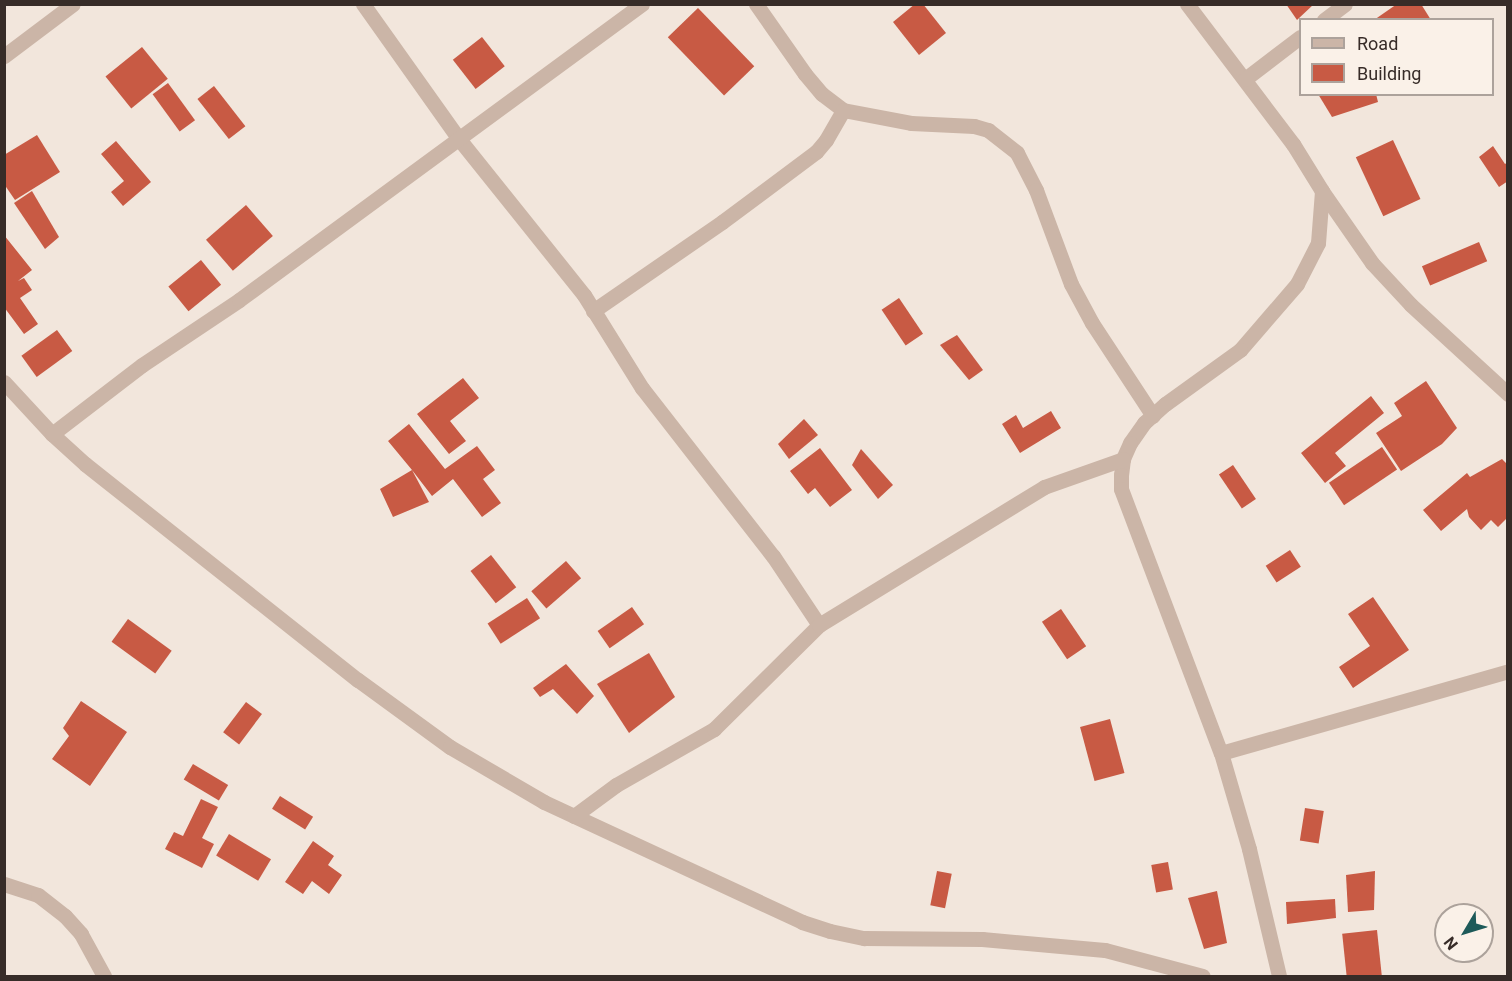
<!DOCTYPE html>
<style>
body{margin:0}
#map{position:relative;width:1512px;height:981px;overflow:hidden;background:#f2e6dc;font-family:Roboto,sans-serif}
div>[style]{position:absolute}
.building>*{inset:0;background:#c85a44;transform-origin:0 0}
.minor>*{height:15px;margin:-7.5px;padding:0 7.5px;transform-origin:7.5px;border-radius:7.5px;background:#cbb5a7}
span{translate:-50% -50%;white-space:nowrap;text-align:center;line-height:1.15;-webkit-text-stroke:6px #faf1e8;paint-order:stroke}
.frame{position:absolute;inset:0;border:6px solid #372c28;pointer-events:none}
.legend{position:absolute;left:1299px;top:18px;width:195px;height:78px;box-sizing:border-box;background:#faf1e8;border:2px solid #aca29b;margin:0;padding:8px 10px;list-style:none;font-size:18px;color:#372c28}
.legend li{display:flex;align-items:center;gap:12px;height:30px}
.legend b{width:30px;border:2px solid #aca29b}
.north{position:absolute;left:1434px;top:903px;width:60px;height:60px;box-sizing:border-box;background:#faf1e8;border:2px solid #aca29b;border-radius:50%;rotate:232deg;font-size:16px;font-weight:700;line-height:24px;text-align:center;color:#372c28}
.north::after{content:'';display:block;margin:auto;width:21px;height:27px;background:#1d5a59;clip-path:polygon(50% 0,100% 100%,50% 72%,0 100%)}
</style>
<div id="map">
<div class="building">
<div style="clip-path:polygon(915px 4px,923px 4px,946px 33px,919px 55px,893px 22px)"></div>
<div style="clip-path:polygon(1286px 4px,1314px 4px,1297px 20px)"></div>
<div style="clip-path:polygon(1397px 4px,1421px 4px,1431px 20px,1374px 20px)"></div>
<div style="left:698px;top:8px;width:81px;height:42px;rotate:46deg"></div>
<div style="left:482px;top:37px;width:37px;height:37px;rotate:52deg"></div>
<div style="left:142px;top:47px;width:41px;height:47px;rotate:51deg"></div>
<div style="left:168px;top:83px;width:46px;height:19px;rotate:54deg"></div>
<div style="left:214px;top:86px;width:51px;height:21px;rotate:52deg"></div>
<div style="clip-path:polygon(1318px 94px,1376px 94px,1378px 102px,1332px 117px)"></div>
<div style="clip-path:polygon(37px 135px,60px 172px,15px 200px,4px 184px,4px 155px)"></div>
<div style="left:1393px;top:140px;width:65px;height:41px;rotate:65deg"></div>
<div style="clip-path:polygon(116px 141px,151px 182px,123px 206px,111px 192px,124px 181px,101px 154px)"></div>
<div style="clip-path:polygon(1493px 146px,1505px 164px,1508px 162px,1508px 181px,1499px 187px,1479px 157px)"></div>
<div style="clip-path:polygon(32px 191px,59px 237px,45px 249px,14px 203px)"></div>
<div style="left:246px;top:205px;width:41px;height:53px;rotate:49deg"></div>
<div style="clip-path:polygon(4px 235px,32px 270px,18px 281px,24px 278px,32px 290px,20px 298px,38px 324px,24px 334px,4px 307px)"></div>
<div style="left:1479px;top:242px;width:21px;height:62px;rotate:67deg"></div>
<div style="left:201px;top:260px;width:32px;height:42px;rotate:51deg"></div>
<div style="left:899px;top:298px;width:43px;height:21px;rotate:56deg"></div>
<div style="left:57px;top:330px;width:26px;height:44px;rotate:54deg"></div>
<div style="clip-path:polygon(957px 335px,983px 370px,969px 380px,940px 345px)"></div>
<div style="clip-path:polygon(463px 378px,479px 398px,450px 421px,466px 441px,449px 454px,417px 414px)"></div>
<div style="clip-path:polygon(1426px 381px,1457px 428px,1442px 444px,1401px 471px,1376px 433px,1402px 416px,1394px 403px)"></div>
<div style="clip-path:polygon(1371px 396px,1384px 413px,1335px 453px,1346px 466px,1325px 483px,1301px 453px)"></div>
<div style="clip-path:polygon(1051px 411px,1061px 428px,1020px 453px,1002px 424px,1016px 415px,1023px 428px)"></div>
<div style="clip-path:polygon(804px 419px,818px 435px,789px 459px,778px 444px)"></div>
<div style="clip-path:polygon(409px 424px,445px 469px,477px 446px,495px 470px,483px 479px,501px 503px,482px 517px,453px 479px,432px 496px,412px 470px,429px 502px,393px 517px,380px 489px,412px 470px,388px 441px)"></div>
<div style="left:1382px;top:447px;width:27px;height:64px;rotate:56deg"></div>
<div style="clip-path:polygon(820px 448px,852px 490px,830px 507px,815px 488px,808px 494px,790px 471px)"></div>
<div style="clip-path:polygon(861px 449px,893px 485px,878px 499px,852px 465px)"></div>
<div style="clip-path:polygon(1502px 459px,1508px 465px,1508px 517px,1498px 527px,1491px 520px,1481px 530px,1469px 517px,1467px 509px,1441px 531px,1423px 510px,1467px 473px,1470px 477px)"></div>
<div style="left:1233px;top:465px;width:41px;height:17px;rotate:56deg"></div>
<div style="left:1290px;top:550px;width:20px;height:29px;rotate:57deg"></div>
<div style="left:491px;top:555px;width:41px;height:26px;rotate:52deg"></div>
<div style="left:566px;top:561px;width:23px;height:46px;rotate:49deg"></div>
<div style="clip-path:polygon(1373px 597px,1409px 650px,1353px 688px,1339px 667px,1370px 646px,1348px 614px)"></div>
<div style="left:527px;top:598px;width:24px;height:47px;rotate:57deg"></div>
<div style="left:632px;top:607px;width:21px;height:42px;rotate:55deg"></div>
<div style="left:1061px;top:609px;width:45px;height:23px;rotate:56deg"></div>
<div style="left:128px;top:619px;width:54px;height:28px;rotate:36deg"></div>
<div style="clip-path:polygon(649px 653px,675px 697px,629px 733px,597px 684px)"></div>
<div style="clip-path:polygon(566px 664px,594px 696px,577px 714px,553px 689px,540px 697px,533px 688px)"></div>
<div style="clip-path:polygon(81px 701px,127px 732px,90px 786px,52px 759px,69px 736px,63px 728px)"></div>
<div style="left:246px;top:702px;width:20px;height:38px;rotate:37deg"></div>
<div style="left:1110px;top:719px;width:56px;height:31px;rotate:75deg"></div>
<div style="left:193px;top:764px;width:41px;height:18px;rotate:31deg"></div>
<div style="left:280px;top:796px;width:39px;height:15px;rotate:32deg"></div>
<div style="clip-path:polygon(201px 799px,218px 807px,202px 838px,214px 844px,202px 868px,165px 849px,174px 832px,183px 836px)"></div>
<div style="left:1305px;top:808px;width:19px;height:33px;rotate:9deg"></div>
<div style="left:229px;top:834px;width:49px;height:25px;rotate:31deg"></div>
<div style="clip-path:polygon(313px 841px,334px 856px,328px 865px,342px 875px,329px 894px,312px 881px,303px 894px,285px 882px)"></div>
<div style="left:1168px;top:862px;width:28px;height:17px;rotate:80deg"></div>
<div style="left:937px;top:871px;width:15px;height:35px;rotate:11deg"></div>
<div style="clip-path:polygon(1375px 871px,1374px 910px,1348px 912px,1346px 875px)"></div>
<div style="clip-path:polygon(1217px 891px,1227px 943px,1204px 949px,1188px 898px)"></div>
<div style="clip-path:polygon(1335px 899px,1336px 918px,1287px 924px,1286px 902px)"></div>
<div style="left:1377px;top:930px;width:46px;height:35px;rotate:84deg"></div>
</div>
<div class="minor">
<div style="left:363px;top:4px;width:166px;rotate:54.6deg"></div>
<div style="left:459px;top:139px;width:200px;rotate:51.3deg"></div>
<div style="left:584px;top:295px;width:110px;rotate:58.1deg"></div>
<div style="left:642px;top:388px;width:213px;rotate:52.1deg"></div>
<div style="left:773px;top:556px;width:83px;rotate:56.3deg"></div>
<div style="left:756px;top:4px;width:85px;rotate:55deg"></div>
<div style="left:805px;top:74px;width:26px;rotate:50deg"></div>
<div style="left:822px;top:94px;width:26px;rotate:37deg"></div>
<div style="left:843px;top:110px;width:69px;rotate:10.8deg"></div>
<div style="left:911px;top:123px;width:63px;rotate:2.7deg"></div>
<div style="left:974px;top:126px;width:15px;rotate:16deg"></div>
<div style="left:988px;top:130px;width:37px;rotate:38deg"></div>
<div style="left:1017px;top:153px;width:42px;rotate:62.8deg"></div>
<div style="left:1036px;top:190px;width:100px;rotate:69.6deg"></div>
<div style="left:1071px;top:284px;width:44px;rotate:61.7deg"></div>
<div style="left:1092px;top:323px;width:111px;rotate:56.7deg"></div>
<div style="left:1187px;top:4px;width:176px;rotate:52.9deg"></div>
<div style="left:1293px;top:144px;width:55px;rotate:58.3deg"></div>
<div style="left:1322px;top:191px;width:52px;rotate:94.4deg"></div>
<div style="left:1318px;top:243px;width:46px;rotate:117.1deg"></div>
<div style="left:1297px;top:284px;width:87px;rotate:130.8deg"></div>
<div style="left:1240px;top:350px;width:92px;rotate:144.2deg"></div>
<div style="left:1165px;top:404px;width:28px;rotate:138deg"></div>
<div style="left:1144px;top:423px;width:24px;rotate:125deg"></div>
<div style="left:1130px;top:443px;width:17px;rotate:114deg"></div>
<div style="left:1123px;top:459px;width:16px;rotate:97deg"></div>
<div style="left:1121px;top:475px;width:14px;rotate:90deg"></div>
<div style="left:1121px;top:489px;width:282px;rotate:69.3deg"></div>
<div style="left:1221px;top:753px;width:100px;rotate:73.7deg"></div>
<div style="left:1249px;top:849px;width:130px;rotate:76.7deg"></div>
<div style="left:1324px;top:20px;width:26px;rotate:-37deg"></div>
<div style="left:4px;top:56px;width:86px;rotate:-37deg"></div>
<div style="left:1245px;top:79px;width:69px;rotate:-37.4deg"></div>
<div style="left:1322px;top:191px;width:88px;rotate:55.2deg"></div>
<div style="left:1372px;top:263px;width:57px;rotate:47.1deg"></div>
<div style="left:1411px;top:305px;width:132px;rotate:42.5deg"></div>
<div style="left:593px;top:311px;width:157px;rotate:-34.6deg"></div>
<div style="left:722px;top:222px;width:117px;rotate:-36.7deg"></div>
<div style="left:816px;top:152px;width:16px;rotate:-50deg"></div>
<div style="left:826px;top:140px;width:34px;rotate:-60deg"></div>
<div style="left:4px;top:382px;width:71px;rotate:47.3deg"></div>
<div style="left:52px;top:434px;width:45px;rotate:42.3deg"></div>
<div style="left:85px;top:464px;width:348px;rotate:38.4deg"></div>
<div style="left:358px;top:680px;width:114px;rotate:36.1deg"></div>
<div style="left:450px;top:747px;width:109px;rotate:30.3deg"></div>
<div style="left:544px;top:802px;width:285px;rotate:24.9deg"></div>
<div style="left:802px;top:922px;width:29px;rotate:18deg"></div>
<div style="left:830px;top:931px;width:35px;rotate:12deg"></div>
<div style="left:864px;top:938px;width:118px;rotate:0.5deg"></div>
<div style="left:982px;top:939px;width:123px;rotate:5.1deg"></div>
<div style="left:1105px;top:950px;width:101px;rotate:14.9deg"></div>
<div style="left:52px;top:434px;width:113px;rotate:-37.5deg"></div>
<div style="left:142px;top:365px;width:117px;rotate:-33.8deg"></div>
<div style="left:239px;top:300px;width:500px;rotate:-36.3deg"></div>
<div style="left:1221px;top:753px;width:298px;rotate:-15.9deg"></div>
<div style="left:574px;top:816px;width:52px;rotate:-36.4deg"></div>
<div style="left:616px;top:785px;width:113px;rotate:-29.7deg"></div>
<div style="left:714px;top:729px;width:148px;rotate:-44.7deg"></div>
<div style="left:819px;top:625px;width:264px;rotate:-31.5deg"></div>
<div style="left:1044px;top:487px;width:84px;rotate:-19.5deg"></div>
<div style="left:4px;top:884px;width:36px;rotate:18deg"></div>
<div style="left:38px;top:895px;width:34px;rotate:38deg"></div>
<div style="left:65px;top:916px;width:24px;rotate:48deg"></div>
<div style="left:81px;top:934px;width:48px;rotate:61.3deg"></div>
</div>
<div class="frame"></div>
<ul class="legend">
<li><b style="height:8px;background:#cbb5a7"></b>Road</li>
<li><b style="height:16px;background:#c85a44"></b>Building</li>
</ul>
<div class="north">N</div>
</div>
